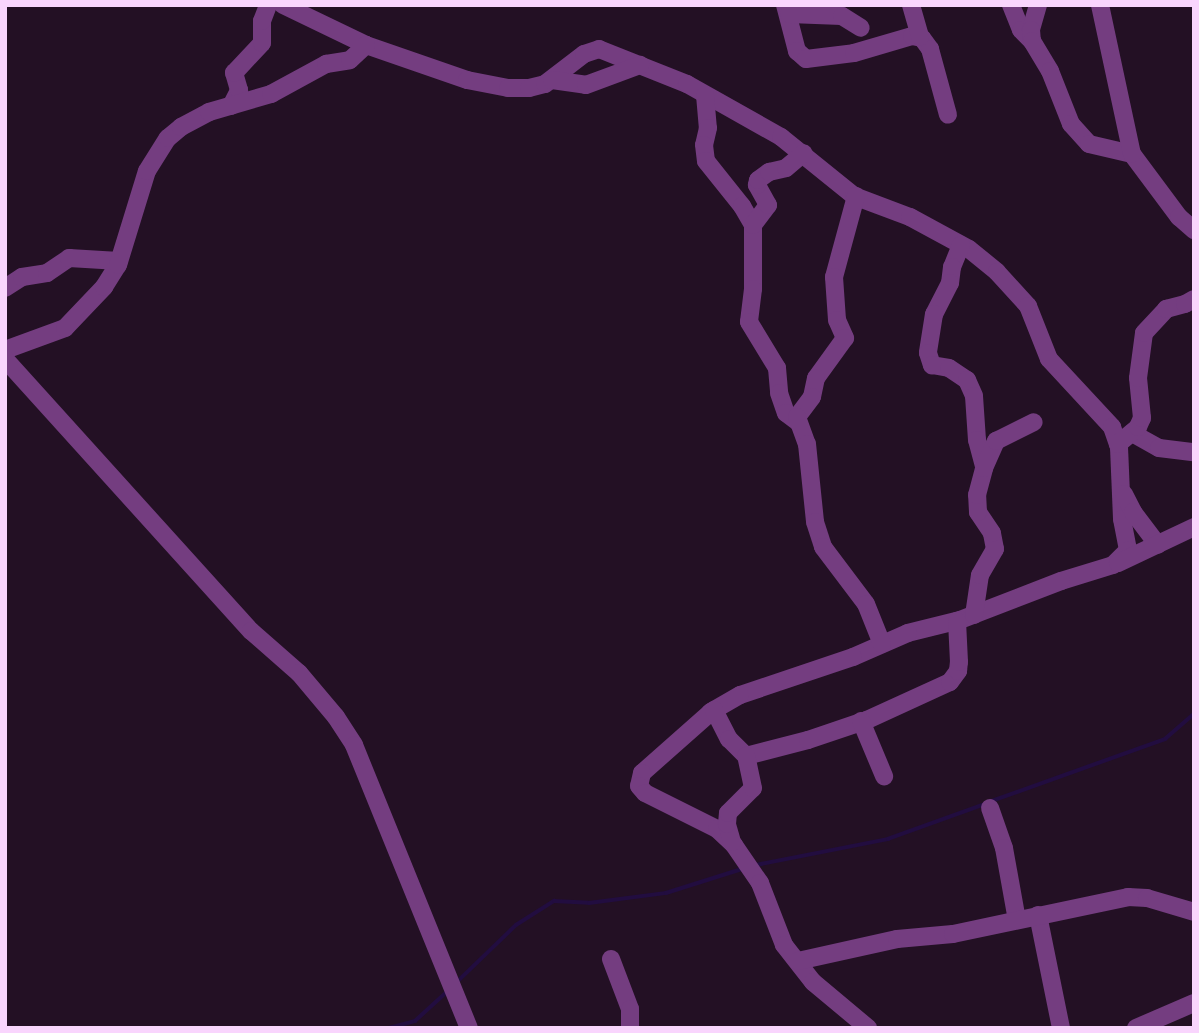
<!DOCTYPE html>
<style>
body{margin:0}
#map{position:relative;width:1199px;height:1033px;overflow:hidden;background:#231024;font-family:"Exo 2",sans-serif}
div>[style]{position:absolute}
.stream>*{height:3.5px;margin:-1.75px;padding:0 1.75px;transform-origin:1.75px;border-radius:1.75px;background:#220d40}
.minor>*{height:18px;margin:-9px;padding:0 9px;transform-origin:9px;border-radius:9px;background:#743d80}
span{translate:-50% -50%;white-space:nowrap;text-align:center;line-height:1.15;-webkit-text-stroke:5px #231024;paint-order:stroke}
.frame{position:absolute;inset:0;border:7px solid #f9d5fd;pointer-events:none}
</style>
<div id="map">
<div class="stream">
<div style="left:992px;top:801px;width:184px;rotate:-19.7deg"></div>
<div style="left:1165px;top:739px;width:38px;rotate:-41deg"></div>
<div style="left:756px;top:865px;width:135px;rotate:-11.1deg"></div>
<div style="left:888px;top:839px;width:103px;rotate:-19.8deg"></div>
<div style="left:456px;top:983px;width:83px;rotate:-44deg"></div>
<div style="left:516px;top:925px;width:45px;rotate:-32.3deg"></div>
<div style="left:554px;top:901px;width:35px;rotate:3deg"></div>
<div style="left:589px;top:903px;width:78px;rotate:-7.4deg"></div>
<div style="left:666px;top:893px;width:80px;rotate:-17.5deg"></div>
<div style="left:389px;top:1028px;width:27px;rotate:-15deg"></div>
<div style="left:415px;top:1021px;width:45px;rotate:-42.3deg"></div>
</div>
<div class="minor">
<div style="left:283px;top:5px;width:92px;rotate:25.7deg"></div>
<div style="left:366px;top:45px;width:107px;rotate:19.1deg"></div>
<div style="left:467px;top:80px;width:42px;rotate:11deg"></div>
<div style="left:508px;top:88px;width:21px"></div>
<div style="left:529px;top:88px;width:16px;rotate:-14deg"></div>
<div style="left:545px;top:84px;width:49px;rotate:-37.6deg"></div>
<div style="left:584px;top:54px;width:16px;rotate:-18deg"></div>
<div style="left:599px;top:49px;width:95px;rotate:21.7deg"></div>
<div style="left:687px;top:84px;width:108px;rotate:29.4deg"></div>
<div style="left:781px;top:137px;width:94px;rotate:38.9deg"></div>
<div style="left:854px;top:196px;width:60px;rotate:20.6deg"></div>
<div style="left:910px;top:217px;width:67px;rotate:28.5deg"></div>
<div style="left:969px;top:249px;width:36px;rotate:39deg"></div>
<div style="left:997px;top:272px;width:46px;rotate:47.6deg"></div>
<div style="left:1028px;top:306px;width:57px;rotate:68.4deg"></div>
<div style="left:1049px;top:359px;width:93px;rotate:47.2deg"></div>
<div style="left:1112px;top:427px;width:21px;rotate:71deg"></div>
<div style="left:1119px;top:447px;width:72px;rotate:87.6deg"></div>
<div style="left:1122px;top:519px;width:32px;rotate:79deg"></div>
<div style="left:1128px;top:550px;width:21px;rotate:135deg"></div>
<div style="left:1113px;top:565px;width:54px;rotate:162.9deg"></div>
<div style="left:1061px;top:581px;width:108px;rotate:158.9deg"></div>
<div style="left:960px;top:620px;width:54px;rotate:166deg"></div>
<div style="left:908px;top:633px;width:60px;rotate:156.4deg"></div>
<div style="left:853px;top:657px;width:119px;rotate:161.4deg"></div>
<div style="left:740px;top:695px;width:34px;rotate:150deg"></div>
<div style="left:711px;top:712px;width:92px;rotate:138.5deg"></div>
<div style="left:642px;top:773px;width:13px;rotate:103deg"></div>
<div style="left:639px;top:786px;width:9px;rotate:49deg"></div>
<div style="left:645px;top:793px;width:80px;rotate:26.6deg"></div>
<div style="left:717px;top:829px;width:23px;rotate:43deg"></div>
<div style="left:734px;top:845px;width:46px;rotate:55.6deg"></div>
<div style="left:760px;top:883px;width:66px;rotate:68.8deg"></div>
<div style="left:784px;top:945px;width:47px;rotate:51.9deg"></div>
<div style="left:813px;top:982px;width:72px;rotate:39.9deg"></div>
<div style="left:785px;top:5px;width:48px;rotate:75.4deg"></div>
<div style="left:797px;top:51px;width:12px;rotate:42deg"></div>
<div style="left:806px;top:59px;width:48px;rotate:-7.1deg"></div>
<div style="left:854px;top:53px;width:60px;rotate:-16.3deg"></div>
<div style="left:912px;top:36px;width:10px;rotate:11deg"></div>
<div style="left:922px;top:38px;width:14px;rotate:54deg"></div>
<div style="left:930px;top:49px;width:68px;rotate:74.7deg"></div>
<div style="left:911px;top:5px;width:33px;rotate:74deg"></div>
<div style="left:1011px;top:5px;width:27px;rotate:68deg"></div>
<div style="left:1021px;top:30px;width:16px;rotate:45deg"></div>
<div style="left:1038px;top:5px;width:26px;rotate:106deg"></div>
<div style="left:1031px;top:30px;width:11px;rotate:85deg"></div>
<div style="left:1032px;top:41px;width:35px;rotate:59deg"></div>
<div style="left:1050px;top:71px;width:57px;rotate:68.4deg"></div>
<div style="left:1071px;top:124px;width:27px;rotate:48deg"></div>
<div style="left:1089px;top:144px;width:44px;rotate:13.1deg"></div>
<div style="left:1132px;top:154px;width:79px;rotate:53.3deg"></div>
<div style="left:1179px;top:217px;width:20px;rotate:41deg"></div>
<div style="left:1100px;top:5px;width:152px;rotate:77.9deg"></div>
<div style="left:789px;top:14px;width:53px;rotate:2.2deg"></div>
<div style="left:842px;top:16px;width:22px;rotate:32deg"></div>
<div style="left:552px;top:80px;width:34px;rotate:8deg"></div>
<div style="left:586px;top:85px;width:58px;rotate:-20.3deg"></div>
<div style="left:705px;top:95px;width:33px;rotate:85deg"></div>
<div style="left:708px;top:128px;width:17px;rotate:103deg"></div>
<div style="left:704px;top:145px;width:16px;rotate:83deg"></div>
<div style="left:706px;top:161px;width:58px;rotate:51.3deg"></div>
<div style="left:742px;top:206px;width:22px;rotate:60deg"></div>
<div style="left:753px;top:225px;width:64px;rotate:90deg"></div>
<div style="left:753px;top:289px;width:33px;rotate:97deg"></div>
<div style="left:749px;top:322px;width:54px;rotate:58.7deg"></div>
<div style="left:777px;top:368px;width:25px;rotate:85deg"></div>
<div style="left:779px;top:393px;width:21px;rotate:71deg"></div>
<div style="left:786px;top:413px;width:15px;rotate:37deg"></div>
<div style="left:231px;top:106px;width:18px;rotate:-63deg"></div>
<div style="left:239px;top:90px;width:18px;rotate:-106deg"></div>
<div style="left:234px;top:73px;width:41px;rotate:-47deg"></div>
<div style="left:262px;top:43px;width:22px;rotate:-90deg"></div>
<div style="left:262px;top:21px;width:17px;rotate:-69deg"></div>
<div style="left:856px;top:196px;width:84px;rotate:105.2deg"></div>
<div style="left:834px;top:277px;width:43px;rotate:86deg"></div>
<div style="left:837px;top:320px;width:20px;rotate:66deg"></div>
<div style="left:845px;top:338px;width:49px;rotate:125.9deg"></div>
<div style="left:816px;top:378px;width:19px;rotate:102deg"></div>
<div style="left:812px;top:397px;width:25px;rotate:127deg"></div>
<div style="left:797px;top:417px;width:29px;rotate:70deg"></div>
<div style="left:807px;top:444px;width:78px;rotate:84.1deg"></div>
<div style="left:815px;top:522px;width:26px;rotate:72deg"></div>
<div style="left:823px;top:547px;width:71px;rotate:53deg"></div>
<div style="left:866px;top:604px;width:43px;rotate:68.2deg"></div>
<div style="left:753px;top:225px;width:25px;rotate:-53deg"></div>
<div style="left:768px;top:205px;width:23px;rotate:-119deg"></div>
<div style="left:757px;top:185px;width:5px;rotate:-79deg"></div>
<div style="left:758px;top:180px;width:14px;rotate:-36deg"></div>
<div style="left:769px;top:172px;width:17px;rotate:-13deg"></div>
<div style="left:786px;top:168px;width:23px;rotate:-40deg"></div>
<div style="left:961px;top:245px;width:24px;rotate:112deg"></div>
<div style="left:952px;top:267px;width:16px;rotate:97deg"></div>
<div style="left:950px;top:283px;width:35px;rotate:117deg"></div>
<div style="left:934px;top:314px;width:39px;rotate:99deg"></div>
<div style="left:928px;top:353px;width:13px;rotate:72deg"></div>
<div style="left:932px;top:365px;width:17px;rotate:10deg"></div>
<div style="left:949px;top:368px;width:22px;rotate:34deg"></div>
<div style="left:967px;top:380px;width:17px;rotate:66deg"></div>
<div style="left:974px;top:396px;width:44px;rotate:86.1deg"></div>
<div style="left:977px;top:440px;width:27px;rotate:75deg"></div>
<div style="left:5px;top:288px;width:20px;rotate:-33deg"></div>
<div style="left:22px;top:277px;width:25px;rotate:-9deg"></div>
<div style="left:47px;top:273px;width:27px;rotate:-34deg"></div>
<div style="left:69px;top:258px;width:50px;rotate:3.4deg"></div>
<div style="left:5px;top:350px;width:64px;rotate:-20.1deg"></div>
<div style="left:65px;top:328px;width:57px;rotate:-46.4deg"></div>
<div style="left:104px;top:287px;width:26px;rotate:-58deg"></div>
<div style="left:118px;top:265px;width:98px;rotate:-72.9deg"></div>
<div style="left:147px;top:171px;width:39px;rotate:-58deg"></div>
<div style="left:168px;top:138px;width:17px;rotate:-40deg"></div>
<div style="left:181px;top:127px;width:32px;rotate:-28deg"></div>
<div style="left:209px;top:112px;width:65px;rotate:-16.2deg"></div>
<div style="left:271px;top:94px;width:63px;rotate:-28.6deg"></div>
<div style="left:326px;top:64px;width:24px;rotate:-9deg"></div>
<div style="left:350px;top:60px;width:22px;rotate:-43deg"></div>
<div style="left:5px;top:359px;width:367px;rotate:47.9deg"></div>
<div style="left:251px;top:631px;width:64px;rotate:41.2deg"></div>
<div style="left:299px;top:673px;width:57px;rotate:49.9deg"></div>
<div style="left:336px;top:717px;width:33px;rotate:57deg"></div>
<div style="left:354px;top:745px;width:305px;rotate:67.9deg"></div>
<div style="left:1132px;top:433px;width:31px;rotate:29deg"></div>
<div style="left:1159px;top:448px;width:35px;rotate:7deg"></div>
<div style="left:1118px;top:444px;width:26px;rotate:-40deg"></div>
<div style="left:1138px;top:427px;width:10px;rotate:-66deg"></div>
<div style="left:1142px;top:418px;width:40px;rotate:-95.7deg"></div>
<div style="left:1138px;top:378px;width:45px;rotate:-82.4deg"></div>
<div style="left:1144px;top:333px;width:33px;rotate:-47deg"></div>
<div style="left:1166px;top:309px;width:20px;rotate:-15deg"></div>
<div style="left:1185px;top:304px;width:10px;rotate:-29deg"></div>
<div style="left:1124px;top:494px;width:20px;rotate:63deg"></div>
<div style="left:1133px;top:512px;width:41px;rotate:52.9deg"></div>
<div style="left:1118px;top:563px;width:84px;rotate:-25.3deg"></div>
<div style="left:974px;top:615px;width:40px;rotate:-81.5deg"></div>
<div style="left:980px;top:575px;width:30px;rotate:-60deg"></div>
<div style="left:995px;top:549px;width:16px;rotate:-101deg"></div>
<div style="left:992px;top:533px;width:25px;rotate:-124deg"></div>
<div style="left:978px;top:512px;width:17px;rotate:-93deg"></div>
<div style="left:977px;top:495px;width:28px;rotate:-75deg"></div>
<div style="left:984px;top:468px;width:30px;rotate:-66deg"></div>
<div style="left:996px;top:441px;width:42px;rotate:-26.6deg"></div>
<div style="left:714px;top:710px;width:33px;rotate:63deg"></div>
<div style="left:729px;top:739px;width:24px;rotate:45deg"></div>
<div style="left:746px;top:756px;width:64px;rotate:-14.5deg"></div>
<div style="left:808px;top:740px;width:62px;rotate:-18.7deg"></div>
<div style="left:867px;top:720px;width:91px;rotate:-24.6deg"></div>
<div style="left:950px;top:682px;width:14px;rotate:-54deg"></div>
<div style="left:958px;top:671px;width:9px;rotate:-84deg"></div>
<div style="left:959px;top:662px;width:41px;rotate:-92.8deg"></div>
<div style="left:861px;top:721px;width:60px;rotate:67.3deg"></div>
<div style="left:990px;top:808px;width:42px;rotate:70.7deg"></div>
<div style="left:1004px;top:848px;width:73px;rotate:79.8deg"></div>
<div style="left:732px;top:842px;width:19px;rotate:-106deg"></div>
<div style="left:727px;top:824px;width:11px;rotate:-85deg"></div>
<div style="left:728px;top:813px;width:35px;rotate:-45deg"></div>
<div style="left:753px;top:788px;width:33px;rotate:-102deg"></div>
<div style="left:1038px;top:915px;width:115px;rotate:78.5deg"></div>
<div style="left:611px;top:959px;width:53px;rotate:69.2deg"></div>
<div style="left:630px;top:1009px;width:19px;rotate:90deg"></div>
<div style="left:798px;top:961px;width:101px;rotate:-12.5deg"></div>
<div style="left:897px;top:939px;width:56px;rotate:-5.1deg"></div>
<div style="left:953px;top:934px;width:179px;rotate:-11.9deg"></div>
<div style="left:1128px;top:897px;width:19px;rotate:3deg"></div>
<div style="left:1147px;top:898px;width:49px;rotate:16.6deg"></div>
<div style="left:1136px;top:1028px;width:63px;rotate:-23.3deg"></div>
</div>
<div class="frame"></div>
</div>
